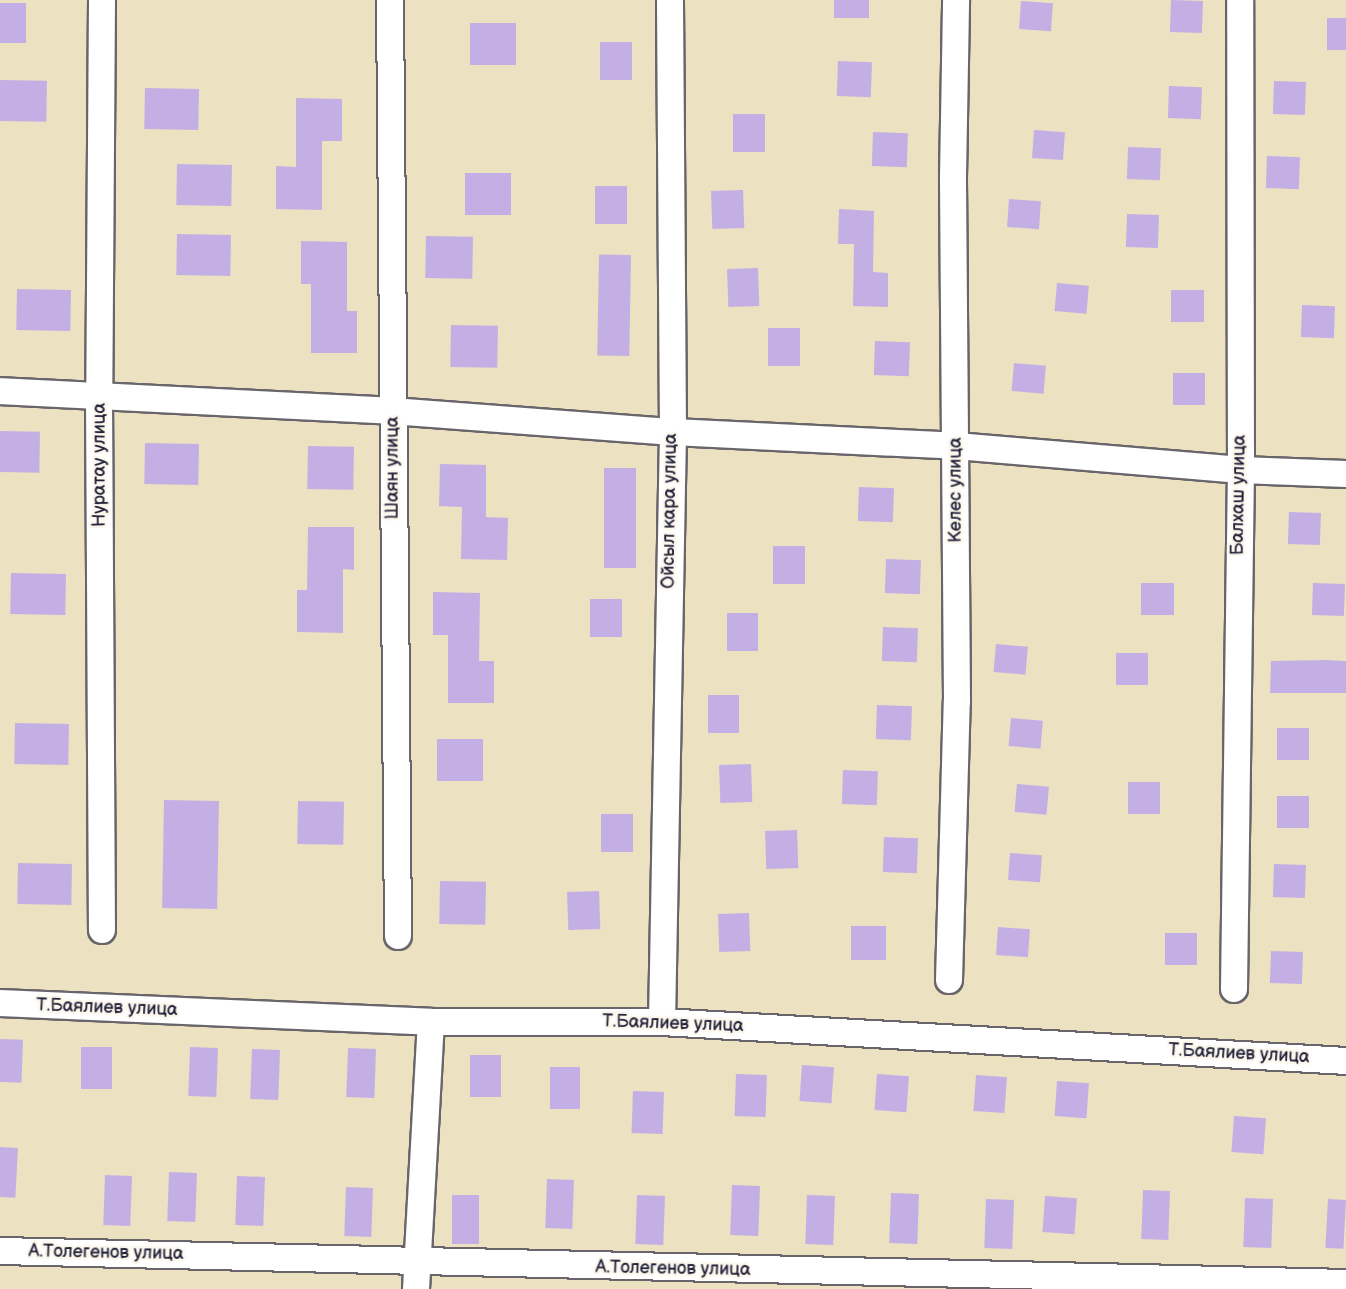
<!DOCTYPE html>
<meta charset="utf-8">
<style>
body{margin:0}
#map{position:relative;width:1346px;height:1289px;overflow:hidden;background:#ece1c0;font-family:"Balsamiq Sans",sans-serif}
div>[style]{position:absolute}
.building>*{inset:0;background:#c4afe5;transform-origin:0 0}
.roads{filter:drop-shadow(2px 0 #69656a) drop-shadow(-2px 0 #69656a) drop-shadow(0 2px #69656a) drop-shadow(0 -2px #69656a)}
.minor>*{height:26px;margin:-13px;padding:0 13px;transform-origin:13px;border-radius:13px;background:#fff}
span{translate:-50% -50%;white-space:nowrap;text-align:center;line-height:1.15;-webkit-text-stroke:5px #fbf7ec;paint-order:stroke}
.street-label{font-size:18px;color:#22223b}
</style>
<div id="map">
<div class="building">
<div style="left:834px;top:0;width:35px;height:18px"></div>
<div style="left:1171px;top:0;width:32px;height:32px;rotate:2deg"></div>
<div style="left:1021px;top:1px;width:32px;height:28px;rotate:4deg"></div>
<div style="left:0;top:3px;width:26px;height:40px"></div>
<div style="left:1327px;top:18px;width:19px;height:32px"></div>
<div style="left:470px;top:23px;width:46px;height:42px"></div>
<div style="left:600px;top:42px;width:32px;height:38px"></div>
<div style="left:838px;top:61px;width:34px;height:35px;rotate:2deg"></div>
<div style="left:0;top:80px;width:47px;height:41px;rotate:1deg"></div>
<div style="left:1274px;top:81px;width:32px;height:33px;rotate:2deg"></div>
<div style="left:1169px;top:86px;width:33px;height:32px;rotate:2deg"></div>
<div style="left:145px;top:88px;width:54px;height:41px;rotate:1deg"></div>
<div style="clip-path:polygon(296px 98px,342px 99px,342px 141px,322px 141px,322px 210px,276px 209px,276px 166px,296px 167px)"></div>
<div style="left:733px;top:114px;width:32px;height:38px"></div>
<div style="left:1034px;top:130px;width:31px;height:28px;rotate:4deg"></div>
<div style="left:873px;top:132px;width:35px;height:34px;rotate:2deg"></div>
<div style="left:1128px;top:147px;width:33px;height:32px;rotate:2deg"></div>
<div style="left:1267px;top:156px;width:33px;height:32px;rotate:2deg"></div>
<div style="left:177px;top:164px;width:55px;height:41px;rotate:1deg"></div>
<div style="left:465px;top:173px;width:46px;height:42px"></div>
<div style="left:627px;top:186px;width:38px;height:32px;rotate:90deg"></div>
<div style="left:743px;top:190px;width:38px;height:32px;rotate:88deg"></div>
<div style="left:1009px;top:199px;width:32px;height:28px;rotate:4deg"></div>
<div style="clip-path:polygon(839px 209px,874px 211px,873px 272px,888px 273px,888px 307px,853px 306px,854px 244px,838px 244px)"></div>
<div style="left:1127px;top:214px;width:32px;height:33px;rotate:2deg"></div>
<div style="left:177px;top:234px;width:54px;height:41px;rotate:1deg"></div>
<div style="left:426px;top:236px;width:47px;height:42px;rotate:1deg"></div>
<div style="clip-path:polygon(301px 241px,347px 242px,347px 311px,357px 311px,357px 353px,311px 353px,311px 284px,301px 284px)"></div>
<div style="left:631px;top:255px;width:101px;height:32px;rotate:91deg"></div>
<div style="left:758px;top:268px;width:38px;height:31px;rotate:88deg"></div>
<div style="left:1057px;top:283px;width:32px;height:28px;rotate:5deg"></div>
<div style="left:17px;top:289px;width:54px;height:41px;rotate:1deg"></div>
<div style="left:1171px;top:290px;width:33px;height:32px"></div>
<div style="left:1302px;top:305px;width:33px;height:32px;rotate:2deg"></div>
<div style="left:451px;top:325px;width:47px;height:42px;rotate:1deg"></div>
<div style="left:768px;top:328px;width:32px;height:38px"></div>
<div style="left:875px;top:341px;width:35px;height:34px;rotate:2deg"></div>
<div style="left:1014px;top:363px;width:32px;height:28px;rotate:5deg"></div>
<div style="left:1173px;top:373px;width:32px;height:32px"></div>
<div style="left:0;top:431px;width:40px;height:41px;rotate:1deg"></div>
<div style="left:145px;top:443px;width:54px;height:41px;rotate:1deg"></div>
<div style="left:308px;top:446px;width:46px;height:43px;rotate:1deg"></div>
<div style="clip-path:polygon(440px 464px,486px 465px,486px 517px,508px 518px,507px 560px,461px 559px,462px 507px,439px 506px)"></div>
<div style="left:636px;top:468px;width:100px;height:32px;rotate:90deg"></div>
<div style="left:859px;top:487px;width:35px;height:34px;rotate:2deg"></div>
<div style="left:1289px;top:512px;width:32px;height:32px;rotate:2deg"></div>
<div style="clip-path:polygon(308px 527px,354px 527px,354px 570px,343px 569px,343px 633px,297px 632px,297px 590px,307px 590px)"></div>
<div style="left:773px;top:546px;width:32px;height:38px"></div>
<div style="left:886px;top:559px;width:35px;height:34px;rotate:2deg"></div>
<div style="left:11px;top:573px;width:55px;height:41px;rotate:1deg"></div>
<div style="left:1141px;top:583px;width:33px;height:32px"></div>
<div style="left:1313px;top:583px;width:32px;height:32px;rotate:2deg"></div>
<div style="clip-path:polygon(433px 592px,480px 593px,479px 661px,494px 661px,494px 703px,448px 703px,448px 635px,433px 635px)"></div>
<div style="left:590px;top:599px;width:32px;height:38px"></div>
<div style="left:727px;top:613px;width:31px;height:38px"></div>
<div style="left:883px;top:627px;width:35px;height:34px;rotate:2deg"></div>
<div style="left:996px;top:644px;width:32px;height:28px;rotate:5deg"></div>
<div style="left:1116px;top:653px;width:32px;height:32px"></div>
<div style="clip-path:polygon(1325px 660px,1346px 661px,1346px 693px,1270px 693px,1271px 661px)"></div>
<div style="left:708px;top:695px;width:31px;height:38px"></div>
<div style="left:877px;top:705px;width:35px;height:34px;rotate:2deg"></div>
<div style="left:1011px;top:718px;width:32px;height:28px;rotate:5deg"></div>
<div style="left:15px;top:723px;width:54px;height:41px;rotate:1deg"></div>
<div style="left:1277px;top:728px;width:32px;height:32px"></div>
<div style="left:437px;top:739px;width:46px;height:42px"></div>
<div style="left:751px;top:764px;width:38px;height:32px;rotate:88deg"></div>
<div style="left:843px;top:770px;width:35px;height:34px;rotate:2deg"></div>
<div style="left:1128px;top:782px;width:32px;height:32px"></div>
<div style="left:1017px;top:784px;width:32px;height:28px;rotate:5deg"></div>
<div style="left:1277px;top:796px;width:32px;height:32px"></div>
<div style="left:164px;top:800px;width:55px;height:108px;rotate:1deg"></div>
<div style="left:298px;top:801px;width:46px;height:43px;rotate:1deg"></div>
<div style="left:601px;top:814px;width:32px;height:38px"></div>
<div style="left:797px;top:830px;width:38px;height:32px;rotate:88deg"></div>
<div style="left:884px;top:837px;width:34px;height:35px;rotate:2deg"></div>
<div style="left:1010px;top:853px;width:32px;height:27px;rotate:4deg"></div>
<div style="left:18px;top:863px;width:54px;height:41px;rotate:1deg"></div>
<div style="left:1274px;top:864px;width:32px;height:33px;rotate:2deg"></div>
<div style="left:440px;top:881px;width:46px;height:43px;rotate:1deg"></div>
<div style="left:599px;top:891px;width:38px;height:32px;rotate:88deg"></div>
<div style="left:749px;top:913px;width:38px;height:31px;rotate:88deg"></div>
<div style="left:851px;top:926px;width:35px;height:34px"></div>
<div style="left:998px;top:927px;width:32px;height:28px;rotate:4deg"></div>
<div style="left:1165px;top:933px;width:32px;height:32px"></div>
<div style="left:1271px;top:951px;width:32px;height:32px;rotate:2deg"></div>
<div style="left:0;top:1039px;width:23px;height:43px;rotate:2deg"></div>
<div style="left:81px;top:1047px;width:31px;height:42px"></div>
<div style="left:190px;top:1047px;width:28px;height:49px;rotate:2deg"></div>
<div style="left:348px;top:1048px;width:28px;height:49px;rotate:2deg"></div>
<div style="left:252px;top:1049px;width:28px;height:50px;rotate:2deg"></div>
<div style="left:470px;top:1055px;width:31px;height:42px"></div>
<div style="left:802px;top:1065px;width:32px;height:36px;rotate:4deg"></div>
<div style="left:550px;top:1067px;width:30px;height:42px"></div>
<div style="left:736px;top:1074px;width:31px;height:42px;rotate:2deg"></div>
<div style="left:877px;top:1074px;width:32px;height:36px;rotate:4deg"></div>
<div style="left:976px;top:1075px;width:31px;height:36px;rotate:4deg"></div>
<div style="left:1057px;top:1081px;width:32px;height:35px;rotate:4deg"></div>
<div style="left:633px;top:1091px;width:31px;height:42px;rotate:2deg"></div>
<div style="left:1234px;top:1116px;width:32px;height:36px;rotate:4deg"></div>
<div style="left:0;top:1147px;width:18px;height:50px;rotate:3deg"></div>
<div style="left:169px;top:1172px;width:28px;height:49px;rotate:2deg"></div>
<div style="left:105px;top:1175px;width:27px;height:50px;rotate:2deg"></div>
<div style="left:237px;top:1176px;width:28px;height:49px;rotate:2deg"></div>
<div style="left:547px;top:1179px;width:27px;height:49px;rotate:2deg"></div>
<div style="left:732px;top:1185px;width:28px;height:50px;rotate:2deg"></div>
<div style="left:346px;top:1187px;width:27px;height:49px;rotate:2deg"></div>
<div style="left:1143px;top:1190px;width:27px;height:49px;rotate:2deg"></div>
<div style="left:891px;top:1193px;width:28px;height:50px;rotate:2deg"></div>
<div style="left:452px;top:1195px;width:27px;height:49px"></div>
<div style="left:637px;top:1195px;width:28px;height:49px;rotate:2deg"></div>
<div style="left:807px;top:1195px;width:28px;height:49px;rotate:2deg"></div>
<div style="left:1045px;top:1196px;width:32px;height:36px;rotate:4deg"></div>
<div style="left:1245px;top:1198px;width:28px;height:49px;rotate:2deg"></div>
<div style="left:986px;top:1199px;width:28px;height:49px;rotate:2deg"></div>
<div style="left:1328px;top:1199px;width:18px;height:49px;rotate:3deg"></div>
</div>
<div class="roads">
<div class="minor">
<div style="left:102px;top:0;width:398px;rotate:90.4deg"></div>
<div style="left:99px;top:398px;width:532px;rotate:89.68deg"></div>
<div style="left:390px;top:0;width:936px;rotate:89.51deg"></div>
<div style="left:0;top:391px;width:393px;rotate:2.9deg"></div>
<div style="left:392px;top:411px;width:282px;rotate:4.3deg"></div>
<div style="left:673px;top:432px;width:283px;rotate:2.8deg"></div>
<div style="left:956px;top:446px;width:286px;rotate:4.8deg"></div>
<div style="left:1241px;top:470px;width:105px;rotate:2.2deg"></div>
<div style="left:949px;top:980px;width:279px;rotate:-88.4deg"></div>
<div style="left:957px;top:701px;width:524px;rotate:-90.44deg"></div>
<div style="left:953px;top:177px;width:177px;rotate:-89deg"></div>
<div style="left:1234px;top:989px;width:519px;rotate:-89.23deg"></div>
<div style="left:1241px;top:470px;width:470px;rotate:-90.1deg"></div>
<div style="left:0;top:1003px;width:431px;rotate:2.5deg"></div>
<div style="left:431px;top:1022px;width:231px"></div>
<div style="left:662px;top:1022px;width:685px;rotate:3.26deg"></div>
<div style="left:662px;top:1022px;width:590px;rotate:-88.93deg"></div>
<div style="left:673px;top:432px;width:432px;rotate:-90.4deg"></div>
<div style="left:0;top:1251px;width:1346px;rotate:1.36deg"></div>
<div style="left:416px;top:1289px;width:267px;rotate:-86.8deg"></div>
</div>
</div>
<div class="street-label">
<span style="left:100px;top:465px;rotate:-90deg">Нуратау улица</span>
<span style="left:393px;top:468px;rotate:-90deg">Шаян улица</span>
<span style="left:956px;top:490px;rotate:-90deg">Келес улица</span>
<span style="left:1239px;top:495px;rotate:-89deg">Балхаш улица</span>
<span style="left:670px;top:511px;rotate:-89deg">Ойсыл кара улица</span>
<span style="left:107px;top:1008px;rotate:2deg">Т.Баялиев улица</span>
<span style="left:673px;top:1024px;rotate:2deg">Т.Баялиев улица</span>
<span style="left:1239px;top:1054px;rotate:3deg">Т.Баялиев улица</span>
<span style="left:106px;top:1253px;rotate:1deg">А.Толегенов улица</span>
<span style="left:673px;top:1269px;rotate:1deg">А.Толегенов улица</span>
</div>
</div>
